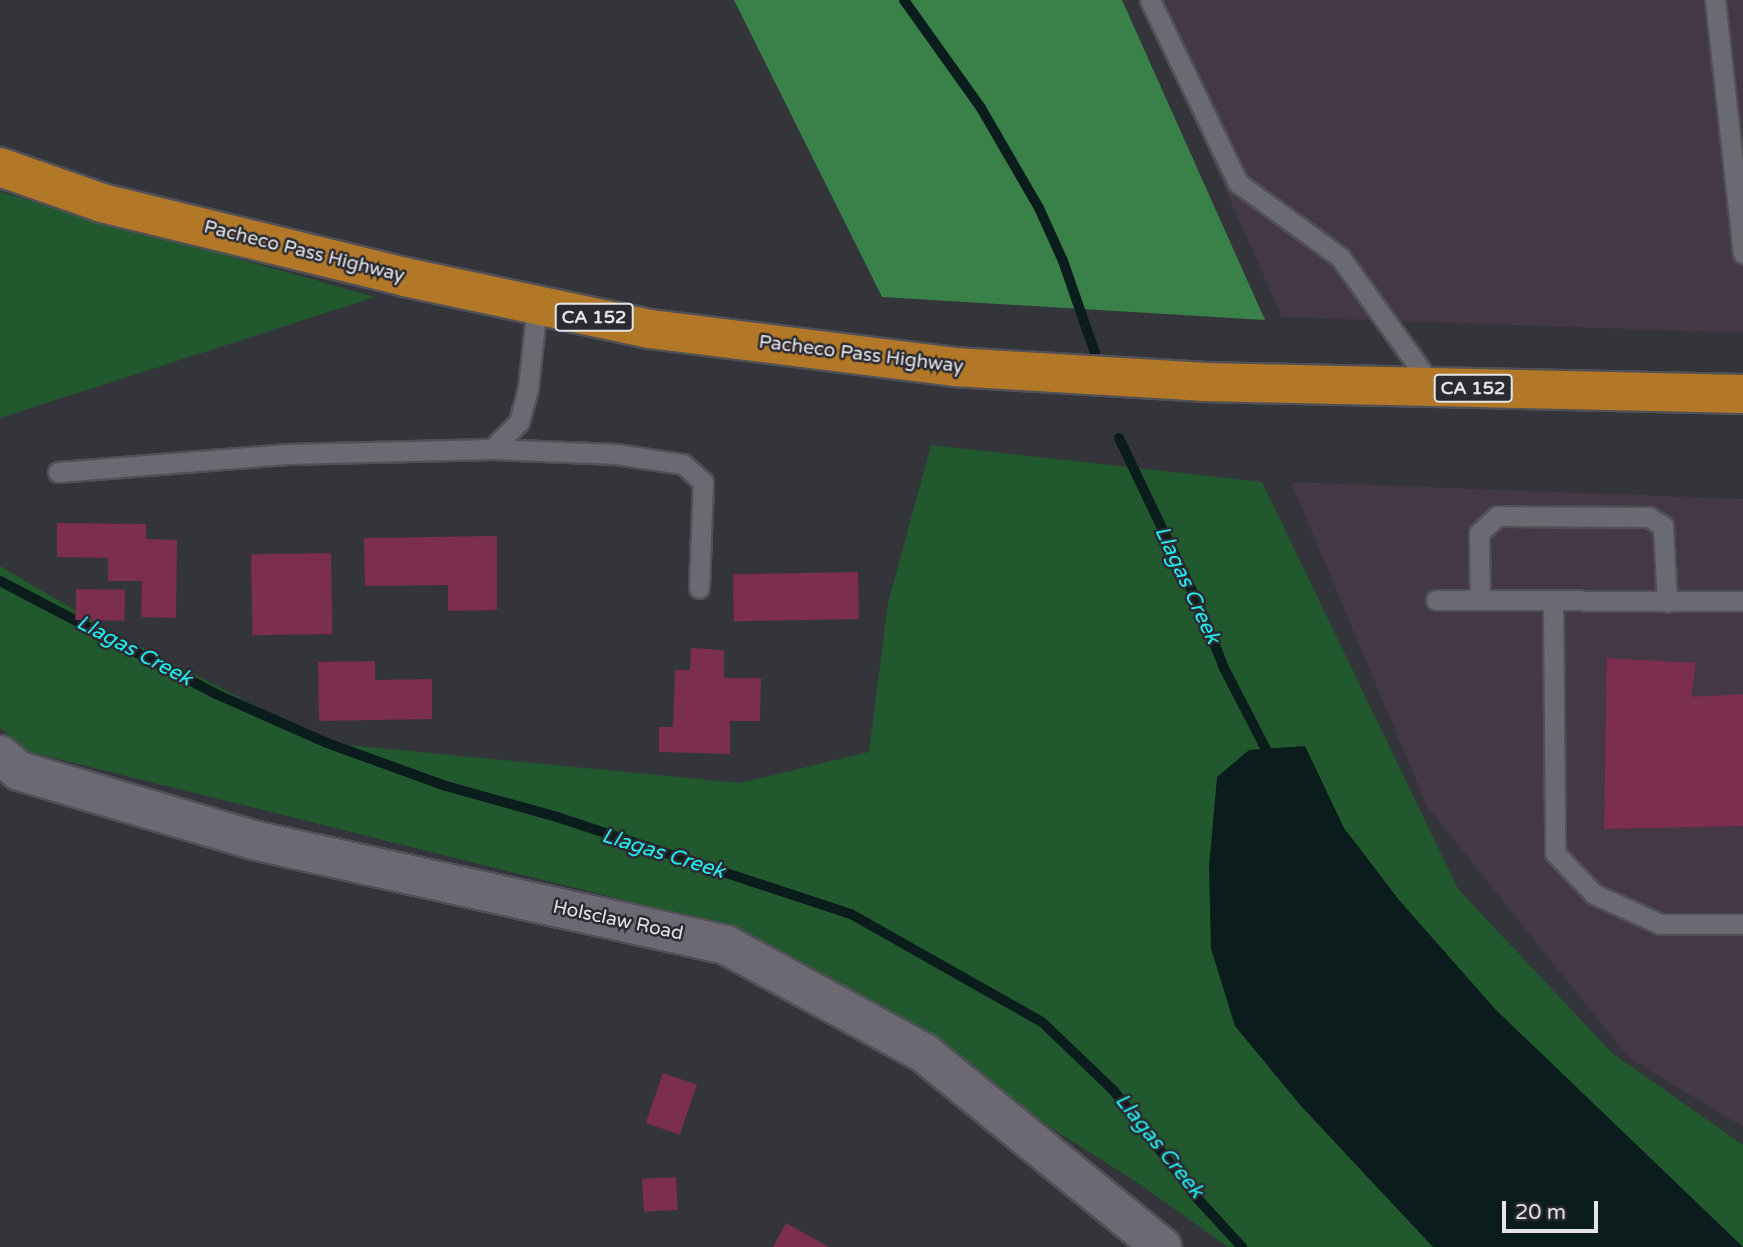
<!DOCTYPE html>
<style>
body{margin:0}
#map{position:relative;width:1743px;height:1247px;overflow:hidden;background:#34343b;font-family:"Varela Round",sans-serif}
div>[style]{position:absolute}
.industrial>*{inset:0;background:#443746}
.green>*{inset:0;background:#21582e}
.forest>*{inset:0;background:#398148}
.water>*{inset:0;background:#0b1c1c}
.stream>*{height:10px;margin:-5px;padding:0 5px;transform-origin:5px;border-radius:5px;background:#0b1c1c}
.building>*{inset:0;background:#7c2e4d;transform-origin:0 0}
.roads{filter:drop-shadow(2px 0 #505056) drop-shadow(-2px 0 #505056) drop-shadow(0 2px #505056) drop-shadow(0 -2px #505056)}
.service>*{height:19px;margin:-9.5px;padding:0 9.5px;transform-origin:9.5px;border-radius:9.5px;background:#6b6a72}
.minor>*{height:38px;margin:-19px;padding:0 19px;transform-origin:19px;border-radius:19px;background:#6b6a72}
.trunk>*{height:38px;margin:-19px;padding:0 19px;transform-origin:19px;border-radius:19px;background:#b27828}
span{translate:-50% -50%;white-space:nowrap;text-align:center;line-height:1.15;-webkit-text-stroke:5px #2a2a30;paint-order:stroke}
.shield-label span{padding:2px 5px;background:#2a2a30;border:2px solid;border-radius:5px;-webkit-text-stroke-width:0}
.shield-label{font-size:18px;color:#e5e5e9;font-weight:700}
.street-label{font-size:19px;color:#e5e5e9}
.water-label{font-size:21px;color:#1feff2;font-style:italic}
.scale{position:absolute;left:1502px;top:1201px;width:96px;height:32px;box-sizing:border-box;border:4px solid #e5e5e9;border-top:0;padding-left:9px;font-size:21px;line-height:24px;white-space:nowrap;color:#e5e5e9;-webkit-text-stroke:5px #2a2a30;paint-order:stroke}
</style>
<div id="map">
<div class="industrial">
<div style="clip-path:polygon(1141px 0,1743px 0,1743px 333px,1282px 317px)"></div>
<div style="clip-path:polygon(1291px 482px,1743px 499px,1743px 1127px,1628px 1057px,1427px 806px)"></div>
</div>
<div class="green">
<div style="clip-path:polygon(0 192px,375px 297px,0 418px)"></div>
<div style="clip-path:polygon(931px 445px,1262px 482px,1458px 889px,1612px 1053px,1743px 1145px,1743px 1247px,1228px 1247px,1141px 1185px,760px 943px,692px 917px,30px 752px,0 728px,0 566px,108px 630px,327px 743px,740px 783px,869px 752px,888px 603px)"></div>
</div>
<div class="forest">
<div style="clip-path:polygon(734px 0,1122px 0,1265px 320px,882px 297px)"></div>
</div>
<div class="water">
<div style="clip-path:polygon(1305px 746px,1344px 828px,1399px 900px,1496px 1010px,1743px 1247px,1433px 1247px,1301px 1106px,1235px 1026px,1211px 949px,1209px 867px,1217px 777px,1249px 750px)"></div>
</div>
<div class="stream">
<div style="left:904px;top:0;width:133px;rotate:54.5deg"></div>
<div style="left:981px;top:108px;width:116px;rotate:59.9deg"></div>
<div style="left:1039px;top:208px;width:58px;rotate:65.6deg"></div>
<div style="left:1063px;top:261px;width:112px;rotate:70.8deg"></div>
<div style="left:1119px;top:438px;width:191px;rotate:64.5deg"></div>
<div style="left:1201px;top:610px;width:62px;rotate:68.4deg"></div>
<div style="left:1224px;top:668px;width:102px;rotate:62.7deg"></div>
<div style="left:0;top:581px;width:244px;rotate:27.6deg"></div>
<div style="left:216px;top:694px;width:121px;rotate:23.8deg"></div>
<div style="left:327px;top:743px;width:127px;rotate:19.9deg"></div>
<div style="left:446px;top:786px;width:115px;rotate:15.6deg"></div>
<div style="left:557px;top:817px;width:310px;rotate:18.3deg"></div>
<div style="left:851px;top:914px;width:219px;rotate:29.5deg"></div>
<div style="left:1042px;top:1022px;width:100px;rotate:43.8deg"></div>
<div style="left:1114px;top:1091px;width:135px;rotate:52.2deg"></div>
<div style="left:1197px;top:1198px;width:67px;rotate:47.4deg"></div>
</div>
<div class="building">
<div style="clip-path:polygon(57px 523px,146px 524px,146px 539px,177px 540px,176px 618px,141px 617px,142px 581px,108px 581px,108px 558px,57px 557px)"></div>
<div style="clip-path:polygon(497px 536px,497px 610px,448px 611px,448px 585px,365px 586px,364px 538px)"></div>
<div style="left:331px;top:553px;width:81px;height:80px;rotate:89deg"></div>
<div style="left:858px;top:572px;width:47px;height:125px;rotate:89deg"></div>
<div style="left:76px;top:589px;width:49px;height:31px;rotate:1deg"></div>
<div style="clip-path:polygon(691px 648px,724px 650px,724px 678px,761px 678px,760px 721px,730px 721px,730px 754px,659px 752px,659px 727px,673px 727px,675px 670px,690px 670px)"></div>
<div style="clip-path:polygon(1607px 658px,1696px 663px,1691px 697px,1743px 694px,1743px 826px,1604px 829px)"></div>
<div style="clip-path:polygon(375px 661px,375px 680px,432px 679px,432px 719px,319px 721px,318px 662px)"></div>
<div style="left:663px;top:1073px;width:36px;height:53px;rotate:19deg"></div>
<div style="left:676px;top:1177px;width:33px;height:34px;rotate:87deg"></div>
<div style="clip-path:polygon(786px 1223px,829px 1247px,773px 1247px)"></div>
</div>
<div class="roads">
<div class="service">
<div style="left:1150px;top:0;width:203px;rotate:64.3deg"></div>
<div style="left:1238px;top:183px;width:126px;rotate:36deg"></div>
<div style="left:1340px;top:257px;width:160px;rotate:54.4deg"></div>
<div style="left:1715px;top:0;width:255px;rotate:83.7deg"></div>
<div style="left:492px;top:449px;width:124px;rotate:2.3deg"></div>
<div style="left:616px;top:454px;width:68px;rotate:8.5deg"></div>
<div style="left:683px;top:464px;width:27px;rotate:42deg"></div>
<div style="left:703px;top:482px;width:106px;rotate:92.2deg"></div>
<div style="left:58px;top:472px;width:230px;rotate:-4.5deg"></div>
<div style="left:287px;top:454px;width:205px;rotate:-1.4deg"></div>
<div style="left:492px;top:449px;width:38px;rotate:-45deg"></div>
<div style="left:519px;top:422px;width:35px;rotate:-75deg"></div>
<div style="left:528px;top:388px;width:83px;rotate:-83.8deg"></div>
<div style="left:1436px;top:600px;width:307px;rotate:0.2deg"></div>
<div style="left:1480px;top:600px;width:67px;rotate:-90.9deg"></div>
<div style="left:1479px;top:533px;width:25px;rotate:-43deg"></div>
<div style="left:1497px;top:516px;width:152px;rotate:0.4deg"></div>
<div style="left:1649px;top:517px;width:17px;rotate:33deg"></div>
<div style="left:1663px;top:526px;width:76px;rotate:87deg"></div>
<div style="left:1553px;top:601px;width:252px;rotate:89.5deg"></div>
<div style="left:1555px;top:853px;width:57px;rotate:46.4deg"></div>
<div style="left:1594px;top:894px;width:72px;rotate:24.4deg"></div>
<div style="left:1660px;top:924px;width:83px"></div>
</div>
<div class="minor">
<div style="left:0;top:755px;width:25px;rotate:40deg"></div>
<div style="left:19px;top:771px;width:244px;rotate:16.4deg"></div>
<div style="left:253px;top:840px;width:485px;rotate:12.5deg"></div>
<div style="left:726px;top:945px;width:226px;rotate:28.6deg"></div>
<div style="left:924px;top:1053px;width:307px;rotate:39.2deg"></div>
</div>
<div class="trunk">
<div style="left:0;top:167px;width:108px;rotate:19.4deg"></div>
<div style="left:102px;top:203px;width:312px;rotate:13.7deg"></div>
<div style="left:405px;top:277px;width:250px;rotate:12deg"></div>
<div style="left:650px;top:329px;width:306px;rotate:7.1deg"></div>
<div style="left:954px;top:367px;width:249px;rotate:3.4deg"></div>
<div style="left:1203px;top:382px;width:540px;rotate:1.27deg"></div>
</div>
</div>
<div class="shield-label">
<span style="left:594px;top:317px">CA 152</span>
<span style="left:1473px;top:388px">CA 152</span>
</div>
<div class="street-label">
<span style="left:304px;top:252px;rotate:14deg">Pacheco Pass Highway</span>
<span style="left:861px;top:355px;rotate:7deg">Pacheco Pass Highway</span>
<span style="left:618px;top:921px;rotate:12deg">Holsclaw Road</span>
</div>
<div class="water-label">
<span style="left:1187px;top:585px;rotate:65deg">Llagas Creek</span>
<span style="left:134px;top:651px;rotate:28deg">Llagas Creek</span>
<span style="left:663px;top:854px;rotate:17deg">Llagas Creek</span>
<span style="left:1159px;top:1146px;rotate:51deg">Llagas Creek</span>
</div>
<div class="scale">20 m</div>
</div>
